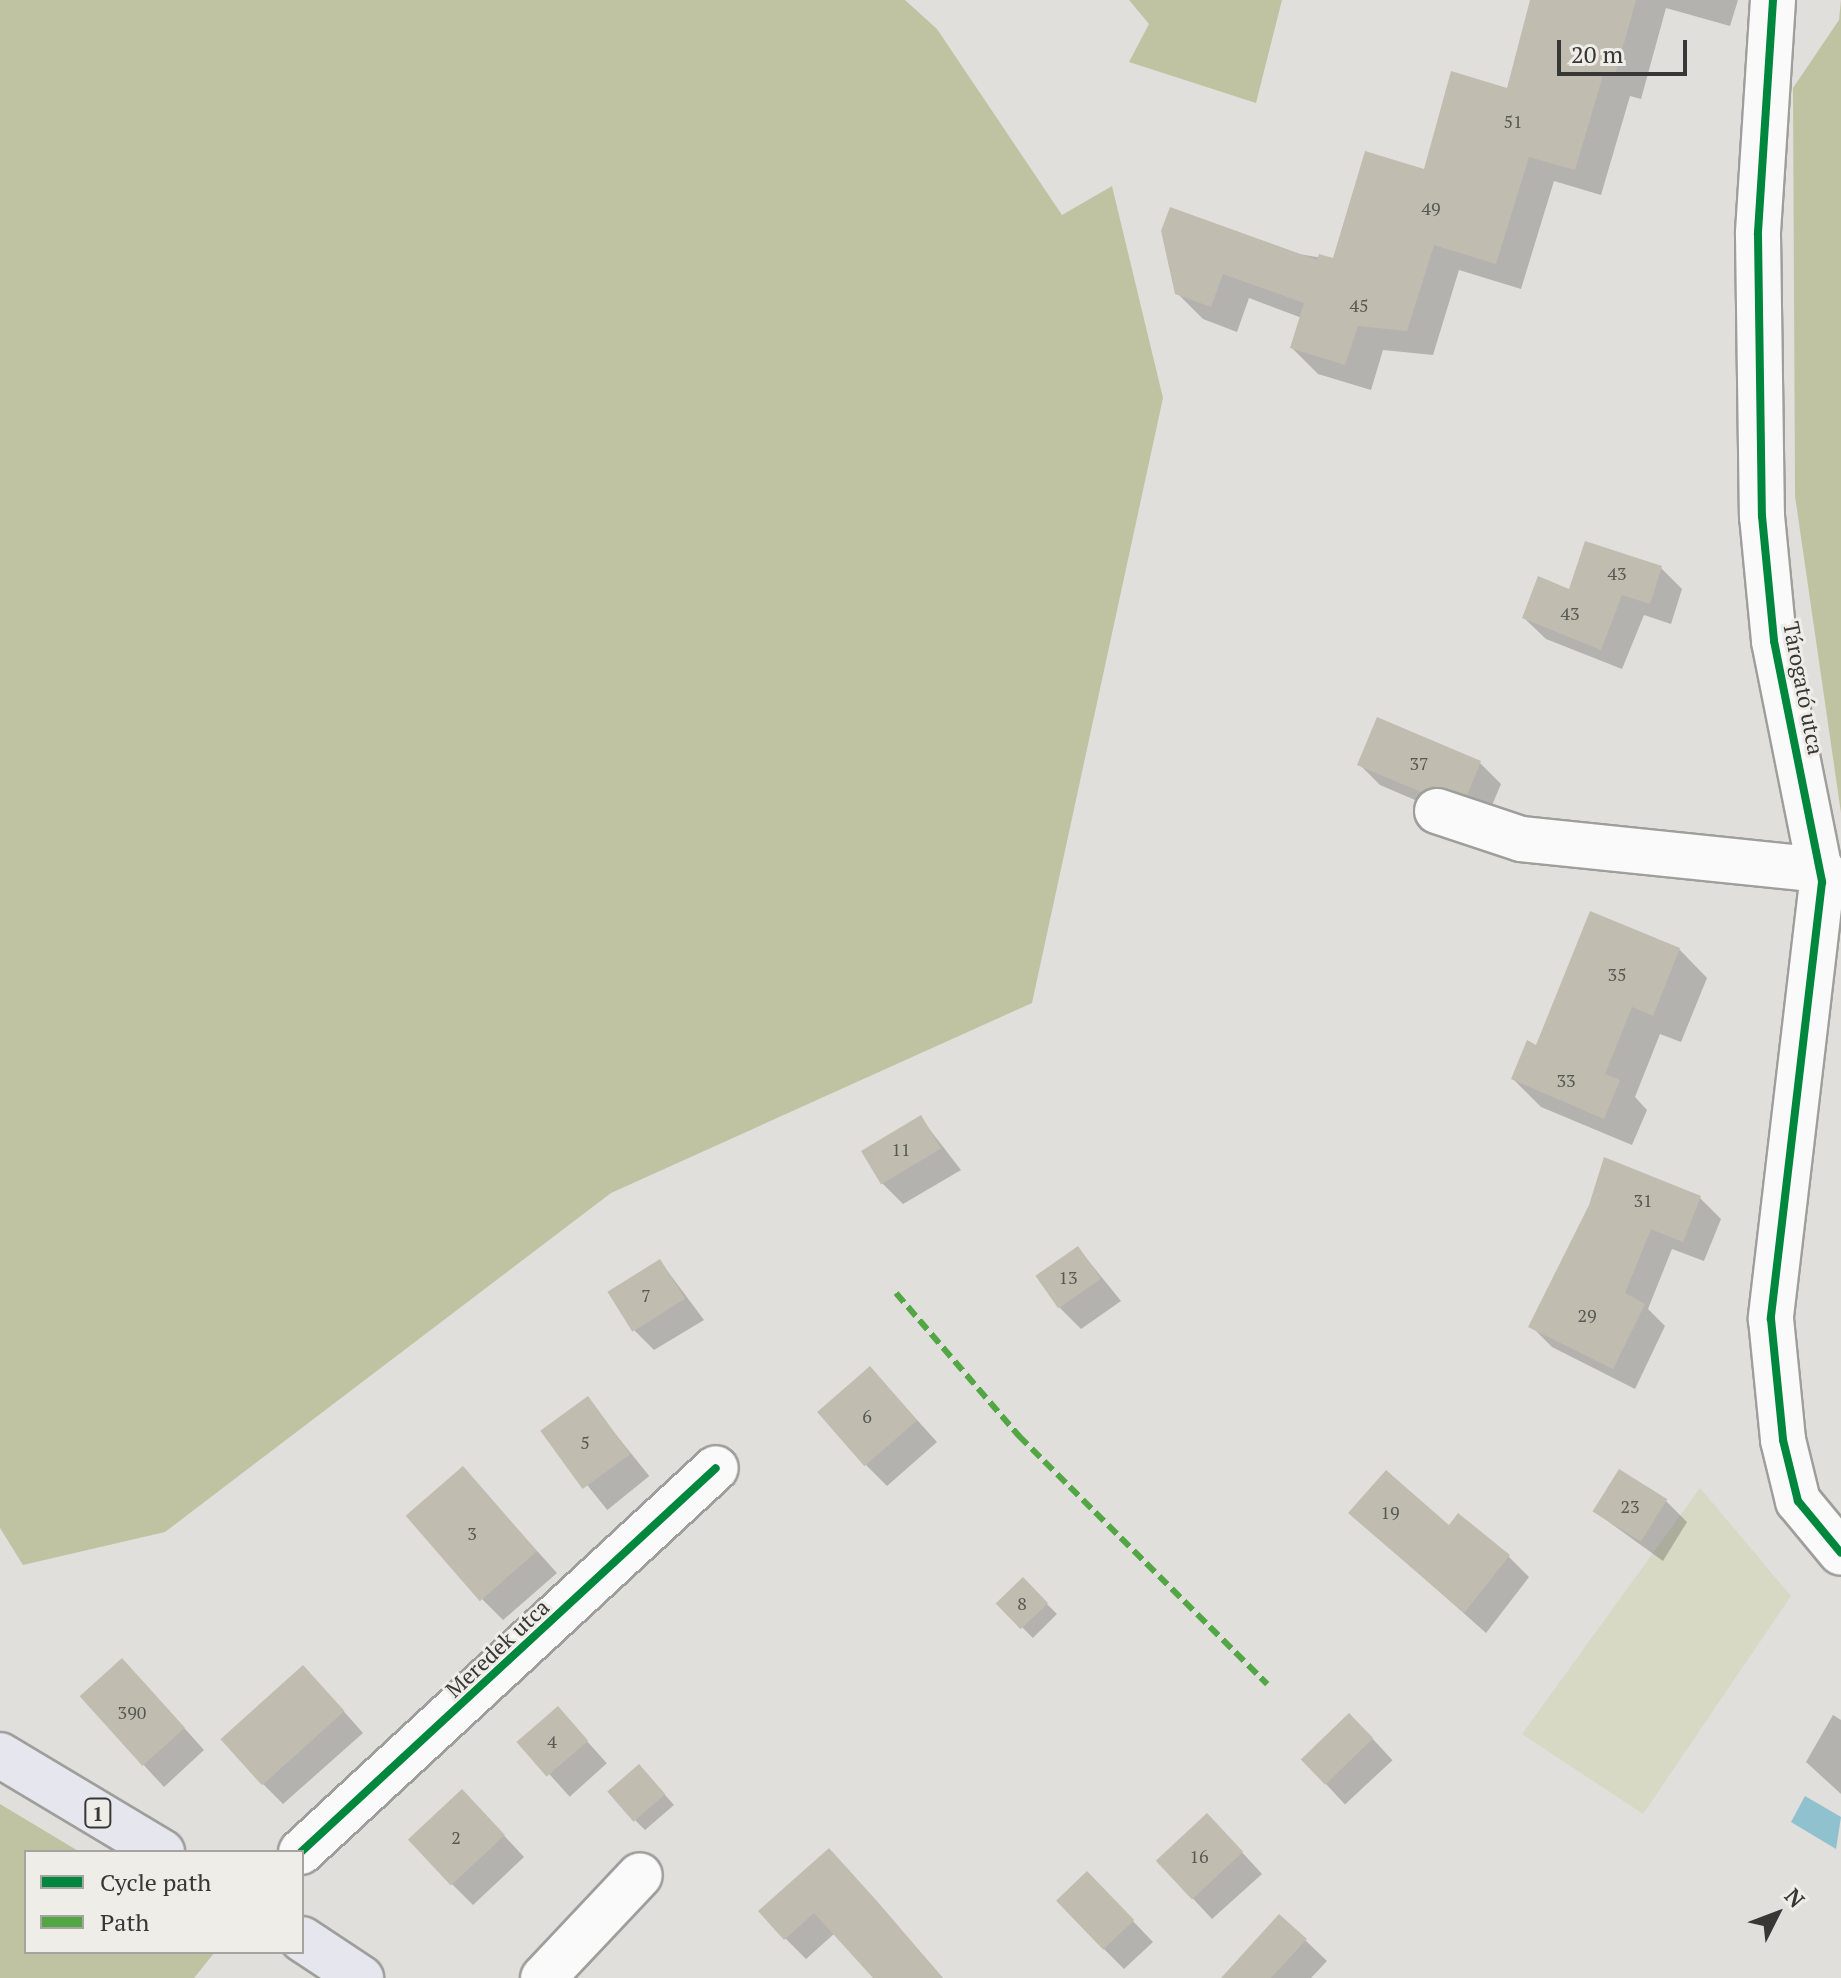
<!DOCTYPE html>
<meta charset="utf-8">
<style>
body{margin:0}
#map{position:relative;width:1841px;height:1978px;overflow:hidden;background:#e0dfdb;font-family:"PT Serif",serif}
div>[style]{position:absolute}
.green>*{inset:0;background:#d7d9c4}
.forest>*{inset:0;background:#c0c3a2}
.water>*{inset:0;background:#90c1ce}
.shadow>*{inset:0;background:#0003;transform-origin:0 0}
.building>*{inset:0;background:#c0bdb0;transform-origin:0 0}
.roads{filter:drop-shadow(2px 0 #9e9e9b) drop-shadow(-2px 0 #9e9e9b) drop-shadow(0 2px #9e9e9b) drop-shadow(0 -2px #9e9e9b)}
.minor>*{height:44px;margin:-22px;padding:0 22px;transform-origin:22px;border-radius:22px;background:#fafafa}
.major>*{height:44px;margin:-22px;padding:0 22px;transform-origin:22px;border-radius:22px;background:#e6e6ee}
.quiet>*{height:6px;margin-top:-3px;transform-origin:0;background:repeating-linear-gradient(90deg,#53a644 0 12px,transparent 0 18px)}
.cycleway>*{height:8px;margin:-4px;padding:0 4px;transform-origin:4px;border-radius:4px;background:#00873e}
span{translate:-50% -50%;white-space:nowrap;text-align:center;line-height:1.15;-webkit-text-stroke:6px #eeede7;paint-order:stroke}
.number-label{font-size:18px;color:#595854}
.number-label span{-webkit-text-stroke-width:0}
.shield-label span{padding:2px 6px;background:#eeede7;border:2px solid;border-radius:6px;-webkit-text-stroke-width:0}
.shield-label{font-size:20px;color:#373735;font-weight:700}
.street-label{font-size:22px;color:#373735}
.legend{position:absolute;left:24px;top:1850px;width:280px;height:104px;box-sizing:border-box;background:#eeede7;border:2px solid #a5a4a0;margin:0;padding:10px 14px;list-style:none;font-size:24px;color:#373735}
.legend li{display:flex;align-items:center;gap:16px;height:40px}
.legend b{width:40px;border:2px solid #a5a4a0}
.north{position:absolute;left:1737px;top:1874px;width:80px;height:80px;-webkit-text-stroke:6px #eeede7;paint-order:stroke;rotate:48deg;font-size:22px;font-weight:700;line-height:32px;text-align:center;color:#373735}
.north::after{content:'';display:block;margin:auto;width:28px;height:36px;background:#373735;clip-path:polygon(50% 0,100% 100%,50% 72%,0 100%)}
.scale{position:absolute;left:1557px;top:40px;width:130px;height:36px;box-sizing:border-box;border:4px solid #373735;border-top:0;padding-left:10px;font-size:24px;line-height:28px;white-space:nowrap;color:#373735;-webkit-text-stroke:6px #eeede7;paint-order:stroke}
</style>
<div id="map">
<div class="green">
<div style="clip-path:polygon(1700px 1488px,1791px 1596px,1643px 1814px,1522px 1734px)"></div>
</div>
<div class="forest">
<div style="clip-path:polygon(0 0,905px 0,937px 29px,1062px 215px,1112px 186px,1163px 398px,1032px 1003px,611px 1193px,165px 1532px,23px 1565px,0 1528px)"></div>
<div style="clip-path:polygon(1129px 0,1282px 0,1256px 103px,1129px 62px,1149px 24px)"></div>
<div style="clip-path:polygon(1841px 0,1841px 813px,1795px 496px,1793px 88px,1839px 20px)"></div>
<div style="clip-path:polygon(0 1804px,80px 1852px,26px 1852px,26px 1952px,215px 1952px,194px 1978px,0 1978px)"></div>
</div>
<div class="water">
<div style="clip-path:polygon(1805px 1796px,1841px 1817px,1836px 1849px,1791px 1822px)"></div>
</div>
<div class="shadow">
<div style="clip-path:polygon(1532px 0,1738px 0,1730px 26px,1666px 8px,1641px 99px,1630px 96px,1601px 195px,1554px 181px,1521px 289px,1459px 270px,1433px 355px,1383px 350px,1371px 390px,1318px 374px,1292px 348px,1302px 318px,1249px 298px,1237px 332px,1203px 319px,1177px 293px,1164px 231px,1334px 260px,1508px 90px)"></div>
<div style="clip-path:polygon(1661px 568px,1682px 589px,1671px 624px,1644px 615px,1622px 669px,1546px 639px,1524px 618px,1571px 591px)"></div>
<div style="clip-path:polygon(1480px 763px,1501px 784px,1488px 815px,1443px 812px,1380px 785px,1359px 764px)"></div>
<div style="clip-path:polygon(1679px 949px,1707px 978px,1681px 1042px,1660px 1034px,1635px 1097px,1647px 1110px,1632px 1145px,1541px 1107px,1513px 1079px,1538px 1047px)"></div>
<div style="clip-path:polygon(920px 1117px,961px 1170px,903px 1204px,882px 1183px)"></div>
<div style="clip-path:polygon(1700px 1198px,1721px 1219px,1704px 1261px,1672px 1249px,1648px 1309px,1665px 1326px,1635px 1389px,1552px 1347px,1531px 1326px,1591px 1205px)"></div>
<div style="clip-path:polygon(1078px 1248px,1121px 1301px,1081px 1329px,1060px 1308px)"></div>
<div style="clip-path:polygon(660px 1261px,704px 1320px,654px 1350px,633px 1329px)"></div>
<div style="clip-path:polygon(870px 1368px,937px 1442px,887px 1486px,866px 1465px)"></div>
<div style="left:587px;top:1399px;width:99px;height:54px;rotate:51deg"></div>
<div style="clip-path:polygon(463px 1469px,557px 1573px,503px 1620px,482px 1599px)"></div>
<div style="clip-path:polygon(1666px 1501px,1687px 1522px,1663px 1561px,1595px 1512px)"></div>
<div style="clip-path:polygon(1351px 1513px,1449px 1528px,1508px 1556px,1529px 1577px,1486px 1633px)"></div>
<div style="left:1023px;top:1580px;width:48px;height:34px;rotate:45deg"></div>
<div style="clip-path:polygon(143px 1682px,204px 1750px,164px 1787px,81px 1697px)"></div>
<div style="clip-path:polygon(324px 1689px,363px 1733px,283px 1804px,262px 1783px)"></div>
<div style="left:558px;top:1709px;width:73px;height:50px;rotate:48deg"></div>
<div style="clip-path:polygon(1833px 1715px,1841px 1720px,1841px 1794px,1806px 1762px)"></div>
<div style="left:1370px;top:1736px;width:33px;height:65px;rotate:47deg"></div>
<div style="clip-path:polygon(649px 1777px,674px 1805px,645px 1830px,635px 1820px)"></div>
<div style="clip-path:polygon(483px 1813px,524px 1857px,473px 1905px,452px 1884px)"></div>
<div style="clip-path:polygon(1228px 1837px,1262px 1874px,1212px 1919px,1157px 1860px)"></div>
<div style="clip-path:polygon(850px 1872px,943px 1978px,876px 1978px,835px 1933px,806px 1959px,785px 1938px)"></div>
<div style="clip-path:polygon(1108px 1895px,1153px 1942px,1124px 1969px,1103px 1948px)"></div>
<div style="clip-path:polygon(1280px 1916px,1327px 1961px,1311px 1978px,1242px 1978px)"></div>
</div>
<div class="building">
<div style="clip-path:polygon(1530px 0,1636px 0,1615px 75px,1604px 72px,1575px 170px,1529px 157px,1496px 264px,1434px 245px,1407px 331px,1358px 326px,1345px 365px,1290px 348px,1304px 303px,1223px 274px,1211px 307px,1175px 294px,1161px 231px,1170px 207px,1317px 260px,1319px 254px,1333px 258px,1365px 151px,1424px 169px,1451px 71px,1507px 88px)"></div>
<div style="clip-path:polygon(1585px 541px,1662px 566px,1650px 604px,1622px 595px,1601px 650px,1522px 618px,1538px 576px,1569px 589px)"></div>
<div style="clip-path:polygon(1377px 717px,1481px 761px,1467px 795px,1433px 786px,1421px 792px,1357px 765px)"></div>
<div style="clip-path:polygon(1590px 911px,1680px 948px,1653px 1016px,1632px 1007px,1605px 1074px,1620px 1080px,1604px 1119px,1511px 1079px,1527px 1040px,1536px 1045px)"></div>
<div style="left:921px;top:1115px;width:39px;height:70px;rotate:59deg"></div>
<div style="clip-path:polygon(1604px 1157px,1701px 1196px,1683px 1242px,1651px 1229px,1625px 1293px,1645px 1304px,1613px 1369px,1528px 1327px,1589px 1205px)"></div>
<div style="left:1078px;top:1246px;width:40px;height:52px;rotate:55deg"></div>
<div style="left:660px;top:1259px;width:47px;height:62px;rotate:58deg"></div>
<div style="left:870px;top:1366px;width:72px;height:70px;rotate:49deg"></div>
<div style="left:588px;top:1396px;width:72px;height:59px;rotate:54deg"></div>
<div style="left:463px;top:1466px;width:113px;height:76px;rotate:49deg"></div>
<div style="left:1619px;top:1469px;width:57px;height:50px;rotate:32deg"></div>
<div style="clip-path:polygon(1386px 1470px,1449px 1525px,1458px 1513px,1510px 1555px,1464px 1613px,1348px 1513px)"></div>
<div style="left:1023px;top:1577px;width:36px;height:38px;rotate:46deg"></div>
<div style="left:122px;top:1658px;width:94px;height:57px;rotate:48deg"></div>
<div style="left:303px;top:1665px;width:62px;height:111px;rotate:48deg"></div>
<div style="left:558px;top:1706px;width:46px;height:55px;rotate:49deg"></div>
<div style="left:1349px;top:1713px;width:35px;height:67px;rotate:46deg"></div>
<div style="left:639px;top:1764px;width:40px;height:42px;rotate:49deg"></div>
<div style="left:462px;top:1789px;width:63px;height:74px;rotate:47deg"></div>
<div style="left:1207px;top:1813px;width:53px;height:70px;rotate:47deg"></div>
<div style="clip-path:polygon(829px 1848px,876px 1900px,943px 1978px,873px 1978px,814px 1913px,784px 1940px,758px 1911px)"></div>
<div style="left:1087px;top:1871px;width:68px;height:43px;rotate:46deg"></div>
<div style="clip-path:polygon(1279px 1914px,1307px 1939px,1271px 1978px,1221px 1978px)"></div>
</div>
<div class="roads">
<div class="minor">
<div style="left:1773px;top:0;width:235px;rotate:93.7deg"></div>
<div style="left:1758px;top:235px;width:281px;rotate:89.2deg"></div>
<div style="left:1762px;top:516px;width:126px;rotate:84.5deg"></div>
<div style="left:1774px;top:641px;width:246px;rotate:78.7deg"></div>
<div style="left:1822px;top:882px;width:440px;rotate:96.7deg"></div>
<div style="left:1771px;top:1319px;width:122px;rotate:84.3deg"></div>
<div style="left:1783px;top:1440px;width:63px;rotate:76.2deg"></div>
<div style="left:1798px;top:1501px;width:67px;rotate:50.4deg"></div>
<div style="left:1437px;top:811px;width:89px;rotate:18.4deg"></div>
<div style="left:1521px;top:839px;width:303px;rotate:5.9deg"></div>
<div style="left:301px;top:1852px;width:565px;rotate:-42.78deg"></div>
<div style="left:543px;top:1978px;width:141px;rotate:-46.7deg"></div>
</div>
<div class="major">
<div style="left:0;top:1755px;width:189px;rotate:30.9deg"></div>
<div style="left:302px;top:1939px;width:71px;rotate:33.5deg"></div>
</div>
</div>
<div class="quiet">
<div style="left:896px;top:1293px;width:189px;rotate:49.3deg"></div>
<div style="left:1019px;top:1436px;width:351px;rotate:45deg"></div>
</div>
<div class="cycleway">
<div style="left:1773px;top:0;width:235px;rotate:93.7deg"></div>
<div style="left:1758px;top:235px;width:281px;rotate:89.2deg"></div>
<div style="left:1762px;top:516px;width:126px;rotate:84.5deg"></div>
<div style="left:1774px;top:641px;width:246px;rotate:78.7deg"></div>
<div style="left:1822px;top:882px;width:440px;rotate:96.7deg"></div>
<div style="left:1771px;top:1319px;width:122px;rotate:84.3deg"></div>
<div style="left:1783px;top:1440px;width:63px;rotate:76.2deg"></div>
<div style="left:1798px;top:1501px;width:67px;rotate:50.4deg"></div>
<div style="left:301px;top:1852px;width:565px;rotate:-42.78deg"></div>
</div>
<div class="number-label">
<span style="left:1513px;top:121px">51</span>
<span style="left:1431px;top:208px">49</span>
<span style="left:1359px;top:305px">45</span>
<span style="left:1617px;top:573px">43</span>
<span style="left:1570px;top:613px">43</span>
<span style="left:1419px;top:763px">37</span>
<span style="left:1617px;top:974px">35</span>
<span style="left:1566px;top:1080px">33</span>
<span style="left:901px;top:1149px">11</span>
<span style="left:1643px;top:1200px">31</span>
<span style="left:1068px;top:1277px">13</span>
<span style="left:646px;top:1295px">7</span>
<span style="left:1587px;top:1315px">29</span>
<span style="left:867px;top:1416px">6</span>
<span style="left:585px;top:1442px">5</span>
<span style="left:1630px;top:1506px">23</span>
<span style="left:1390px;top:1512px">19</span>
<span style="left:472px;top:1533px">3</span>
<span style="left:1022px;top:1603px">8</span>
<span style="left:132px;top:1712px">390</span>
<span style="left:552px;top:1741px">4</span>
<span style="left:456px;top:1837px">2</span>
<span style="left:1199px;top:1856px">16</span>
</div>
<div class="shield-label">
<span style="left:98px;top:1813px">1</span>
</div>
<div class="street-label">
<span style="left:1804px;top:688px;rotate:79deg">Tárogató utca</span>
<span style="left:497px;top:1648px;rotate:-43deg">Meredek utca</span>
</div>
<ul class="legend">
<li><b style="height:10px;background:#00873e"></b>Cycle path</li>
<li><b style="height:10px;background:#53a644"></b>Path</li>
</ul>
<div class="north">N</div>
<div class="scale">20 m</div>
</div>
